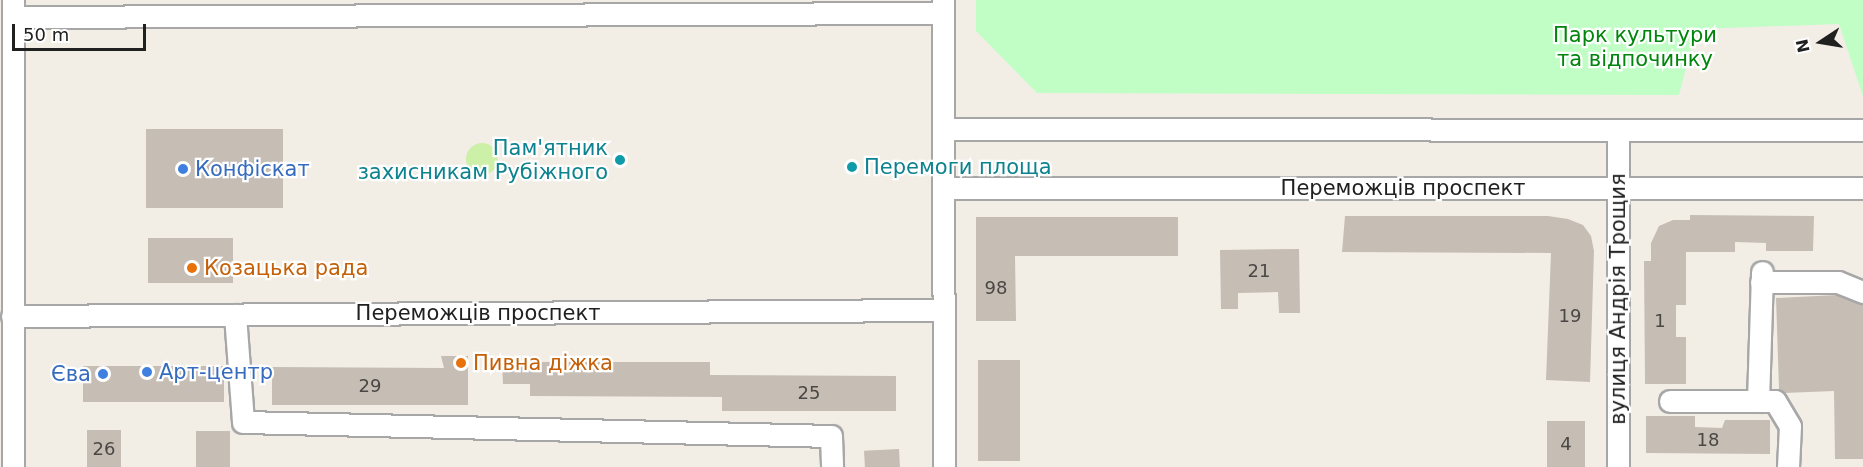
<!DOCTYPE html>
<meta charset="utf-8">
<style>
body{margin:0}
#map{position:relative;width:1863px;height:467px;overflow:hidden;background:#f2eee6;font-family:"DejaVu Sans",sans-serif}
div>[style]{position:absolute}
.grass>*{inset:0;background:#ccf0a8}
.round{border-radius:50%}
.park>*{inset:0;background:#c0fec5}
.building>*{inset:0;background:#c6bdb5;transform-origin:0 0}
.roads{filter:drop-shadow(2px 0 #a7a7a7) drop-shadow(-2px 0 #a7a7a7) drop-shadow(0 2px #a7a7a7) drop-shadow(0 -2px #a7a7a7)}
.minor>*{height:21px;margin:-10.5px;padding:0 10.5px;transform-origin:10.5px;border-radius:10.5px;background:#fff}
.dots>*{width:16px;height:16px;translate:-50% -50%;box-sizing:border-box;border:3px solid #fff;border-radius:50%}
span{translate:-50% -50%;white-space:nowrap;text-align:center;line-height:1.15;-webkit-text-stroke:4.5px #fff;paint-order:stroke}
.number-label{font-size:18px;color:#4a4745}
.number-label span{-webkit-text-stroke-width:0}
.park-label{font-size:21px;color:#02850c}
.culture-label{font-size:21px;color:#0d838f}
.right{translate:-100% -50%;text-align:right}
.left{translate:0 -50%;text-align:left}
.shop-label{font-size:21px;color:#366cbe}
.street-label{font-size:21px;color:#202020}
.food-label{font-size:21px;color:#c56008}
.north{position:absolute;left:1791px;top:12px;width:60px;height:60px;-webkit-text-stroke:4px #fff;paint-order:stroke;rotate:258deg;font-size:16px;font-weight:700;line-height:24px;text-align:center;color:#202020}
.north::after{content:'';display:block;margin:auto;width:21px;height:27px;background:#202020;clip-path:polygon(50% 0,100% 100%,50% 72%,0 100%)}
.scale{position:absolute;left:12px;top:24px;width:134px;height:27px;box-sizing:border-box;border:3px solid #202020;border-top:0;padding-left:8px;font-size:18px;line-height:21px;white-space:nowrap;color:#202020;-webkit-text-stroke:4px #fff;paint-order:stroke}
</style>
<div id="map">
<div class="grass">
<div class="round" style="left:466px;top:143px;width:32px;height:32px"></div>
</div>
<div class="park">
<div style="clip-path:polygon(976px 0,1863px 0,1863px 96px,1839px 24px,1696px 29px,1679px 95px,1037px 93px,976px 31px)"></div>
</div>
<div class="building">
<div style="left:146px;top:129px;width:137px;height:79px"></div>
<div style="clip-path:polygon(1690px 215px,1814px 216px,1813px 251px,1766px 251px,1766px 243px,1735px 242px,1735px 252px,1686px 252px,1686px 305px,1676px 305px,1676px 337px,1686px 337px,1686px 384px,1645px 384px,1644px 261px,1651px 261px,1651px 243px,1659px 226px,1673px 220px,1690px 220px)"></div>
<div style="clip-path:polygon(1345px 216px,1548px 216px,1568px 219px,1583px 225px,1591px 236px,1594px 251px,1590px 382px,1546px 380px,1551px 253px,1342px 252px)"></div>
<div style="clip-path:polygon(976px 217px,1178px 217px,1178px 256px,1015px 256px,1016px 321px,976px 321px)"></div>
<div style="left:148px;top:238px;width:85px;height:45px"></div>
<div style="clip-path:polygon(1299px 249px,1300px 313px,1279px 313px,1278px 292px,1238px 293px,1238px 309px,1221px 309px,1220px 250px)"></div>
<div style="clip-path:polygon(1837px 295px,1863px 304px,1863px 459px,1835px 459px,1834px 391px,1784px 393px,1779px 389px,1776px 298px)"></div>
<div style="clip-path:polygon(441px 356px,468px 356px,468px 405px,272px 405px,272px 367px,444px 368px)"></div>
<div style="left:978px;top:360px;width:42px;height:101px"></div>
<div style="clip-path:polygon(502px 362px,710px 362px,710px 375px,896px 376px,896px 411px,722px 411px,722px 397px,530px 396px,530px 384px,503px 384px)"></div>
<div style="left:83px;top:366px;width:141px;height:36px"></div>
<div style="clip-path:polygon(1646px 416px,1695px 416px,1695px 427px,1722px 428px,1725px 420px,1770px 420px,1770px 454px,1646px 453px)"></div>
<div style="left:1547px;top:421px;width:38px;height:46px"></div>
<div style="left:87px;top:430px;width:34px;height:37px"></div>
<div style="left:196px;top:431px;width:34px;height:36px"></div>
<div style="left:899px;top:449px;width:18px;height:35px;rotate:87deg"></div>
</div>
<div class="roads">
<div class="minor">
<div style="left:13px;top:0;width:467px;rotate:90deg"></div>
<div style="left:943px;top:0;width:467px;rotate:89.9deg"></div>
<div style="left:13px;top:17px;width:930px;rotate:-0.25deg"></div>
<div style="left:945px;top:129px;width:918px;rotate:0.06deg"></div>
<div style="left:1618px;top:131px;width:336px;rotate:90deg"></div>
<div style="left:943px;top:188px;width:920px"></div>
<div style="left:1761px;top:282px;width:77px"></div>
<div style="left:1838px;top:282px;width:27px;rotate:22deg"></div>
<div style="left:235px;top:315px;width:107px;rotate:85.7deg"></div>
<div style="left:243px;top:422px;width:588px;rotate:1.36deg"></div>
<div style="left:831px;top:436px;width:31px;rotate:88deg"></div>
<div style="left:12px;top:316px;width:932px;rotate:-0.37deg"></div>
<div style="left:1670px;top:401px;width:105px"></div>
<div style="left:1775px;top:401px;width:29px;rotate:59deg"></div>
<div style="left:1790px;top:426px;width:41px;rotate:92.8deg"></div>
<div style="left:1758px;top:401px;width:129px;rotate:-88.2deg"></div>
</div>
</div>
<div class="dots">
<div style="left:620px;top:160px;background:#0f9aa8"></div>
<div style="left:852px;top:167px;background:#0f9aa8"></div>
<div style="left:183px;top:169px;background:#3f7fe0"></div>
<div style="left:192px;top:268px;background:#e8710a"></div>
<div style="left:461px;top:363px;background:#e8710a"></div>
<div style="left:147px;top:372px;background:#3f7fe0"></div>
<div style="left:103px;top:374px;background:#3f7fe0"></div>
</div>
<div class="number-label">
<span style="left:1259px;top:271px">21</span>
<span style="left:996px;top:288px">98</span>
<span style="left:1570px;top:316px">19</span>
<span style="left:1660px;top:321px">1</span>
<span style="left:370px;top:386px">29</span>
<span style="left:809px;top:393px">25</span>
<span style="left:1708px;top:440px">18</span>
<span style="left:1566px;top:444px">4</span>
<span style="left:104px;top:449px">26</span>
</div>
<div class="park-label">
<span style="left:1635px;top:47px">Парк культури<br>та відпочинку</span>
</div>
<div class="culture-label">
<span class="right" style="left:608px;top:160px">Пам'ятник<br>захисникам Рубіжного</span>
<span class="left" style="left:864px;top:167px">Перемоги площа</span>
</div>
<div class="shop-label">
<span class="left" style="left:195px;top:169px">Конфіскат</span>
<span class="left" style="left:159px;top:372px">Арт-центр</span>
<span class="right" style="left:91px;top:374px">Єва</span>
</div>
<div class="street-label">
<span style="left:1403px;top:188px">Переможців проспект</span>
<span style="left:1618px;top:299px;rotate:-90deg">вулиця Андрія Трощия</span>
<span style="left:478px;top:313px">Переможців проспект</span>
</div>
<div class="food-label">
<span class="left" style="left:204px;top:268px">Козацька рада</span>
<span class="left" style="left:473px;top:363px">Пивна діжка</span>
</div>
<div class="north">N</div>
<div class="scale">50 m</div>
</div>
